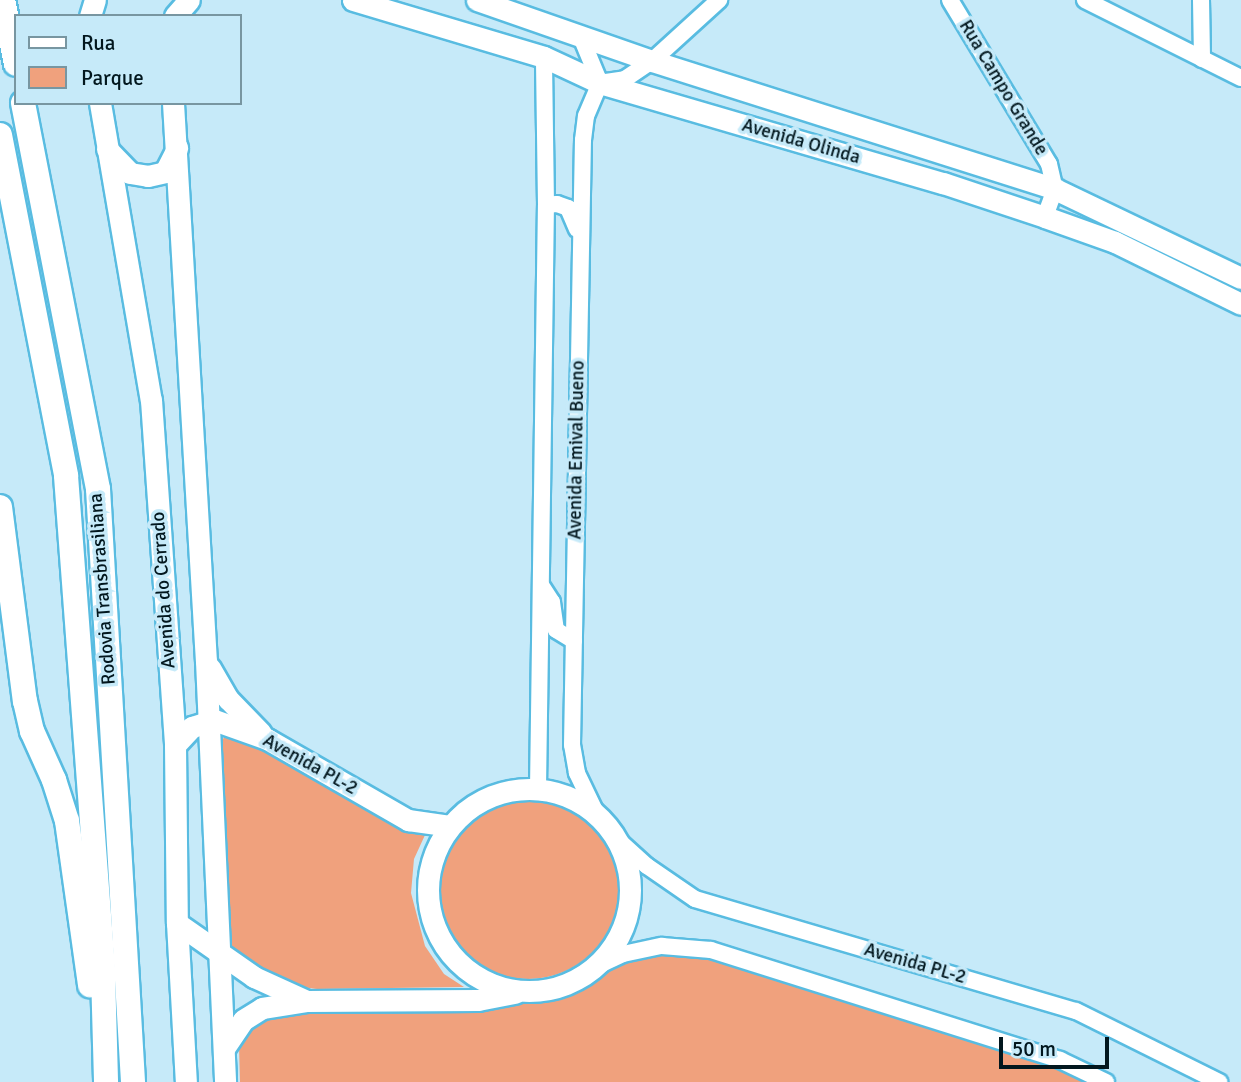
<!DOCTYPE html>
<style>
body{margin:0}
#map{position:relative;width:1241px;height:1082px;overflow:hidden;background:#c6eaf9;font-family:Signika,sans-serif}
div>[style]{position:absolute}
.green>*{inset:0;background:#f0a17d}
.round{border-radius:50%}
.roads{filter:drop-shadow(2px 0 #59bce1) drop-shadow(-2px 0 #59bce1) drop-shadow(0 2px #59bce1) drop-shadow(0 -2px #59bce1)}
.minor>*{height:16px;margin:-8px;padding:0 8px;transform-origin:8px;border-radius:8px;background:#fff}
.major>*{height:21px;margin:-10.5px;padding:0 10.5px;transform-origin:10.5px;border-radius:10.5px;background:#fff}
.major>.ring{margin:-10.5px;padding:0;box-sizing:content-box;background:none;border:21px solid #fff;border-radius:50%}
.highway>*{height:24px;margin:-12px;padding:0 12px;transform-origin:12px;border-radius:12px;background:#fff}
span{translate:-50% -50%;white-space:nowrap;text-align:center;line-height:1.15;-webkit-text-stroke:7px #c6eaf9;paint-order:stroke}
.street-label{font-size:19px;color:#02171e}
.legend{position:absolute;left:14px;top:14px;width:228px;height:91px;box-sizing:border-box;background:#c6eaf9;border:2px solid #7896a1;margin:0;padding:9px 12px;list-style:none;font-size:21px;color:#02171e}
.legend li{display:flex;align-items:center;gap:14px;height:35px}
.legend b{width:35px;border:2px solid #7896a1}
.scale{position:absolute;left:999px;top:1037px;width:110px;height:32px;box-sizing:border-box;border:4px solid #02171e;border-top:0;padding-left:9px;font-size:21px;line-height:24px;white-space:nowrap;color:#02171e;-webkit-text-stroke:5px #c6eaf9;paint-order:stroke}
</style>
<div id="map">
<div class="green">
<div style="clip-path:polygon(238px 733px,400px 827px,425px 835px,414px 859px,411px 893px,425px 946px,444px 974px,464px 987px,317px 989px,294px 986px,262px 976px,228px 949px,217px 744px,225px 737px)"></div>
<div class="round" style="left:436px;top:795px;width:184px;height:184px"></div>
<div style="clip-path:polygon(696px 952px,1066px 1071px,1092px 1082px,240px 1082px,239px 1046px,248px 1023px,274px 1011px,526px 1003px,557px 994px,627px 962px,658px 953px)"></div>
</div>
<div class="roads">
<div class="minor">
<div style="left:950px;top:0;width:192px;rotate:58.9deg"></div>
<div style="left:1049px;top:164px;width:26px;rotate:77deg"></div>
<div style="left:1055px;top:189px;width:30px;rotate:110deg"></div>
<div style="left:1085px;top:0;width:174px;rotate:26.6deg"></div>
<div style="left:1201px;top:0;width:59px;rotate:89deg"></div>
<div style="left:581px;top:37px;width:50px;rotate:67.6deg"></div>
<div style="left:606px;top:82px;width:19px;rotate:-9deg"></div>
<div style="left:625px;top:79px;width:32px;rotate:-34deg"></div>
<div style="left:652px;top:61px;width:91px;rotate:-42.3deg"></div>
<div style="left:546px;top:205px;width:11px;rotate:-5deg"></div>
<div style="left:557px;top:204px;width:12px;rotate:20deg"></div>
<div style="left:568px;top:208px;width:23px;rotate:67deg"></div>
<div style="left:541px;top:585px;width:20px;rotate:57deg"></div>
<div style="left:552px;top:602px;width:28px;rotate:82deg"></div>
<div style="left:556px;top:630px;width:21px;rotate:31deg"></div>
<div style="left:538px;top:789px;width:584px;rotate:-89.22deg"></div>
<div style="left:546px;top:205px;width:148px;rotate:-90.8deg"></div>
<div style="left:597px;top:815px;width:47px;rotate:-115.5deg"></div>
<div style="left:577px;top:773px;width:28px;rotate:-100deg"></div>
<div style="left:572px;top:745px;width:605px;rotate:-88.96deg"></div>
<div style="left:583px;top:140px;width:24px;rotate:-83deg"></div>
<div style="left:586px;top:116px;width:36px;rotate:-67deg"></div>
<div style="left:618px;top:840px;width:39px;rotate:42deg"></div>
<div style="left:647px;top:866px;width:58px;rotate:34.5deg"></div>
<div style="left:695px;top:899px;width:397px;rotate:16.4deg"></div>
<div style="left:1076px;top:1011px;width:160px;rotate:26.4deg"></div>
<div style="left:593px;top:968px;width:33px;rotate:-25deg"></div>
<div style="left:623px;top:954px;width:40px;rotate:-12deg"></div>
<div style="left:662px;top:946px;width:49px;rotate:4.7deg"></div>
<div style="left:711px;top:950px;width:366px;rotate:17.5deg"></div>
<div style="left:1060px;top:1060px;width:51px;rotate:25.6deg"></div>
</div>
<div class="major">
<div style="left:353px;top:0;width:199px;rotate:16.6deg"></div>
<div style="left:544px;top:57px;width:62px;rotate:24.9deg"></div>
<div style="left:600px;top:83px;width:357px;rotate:16.3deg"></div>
<div style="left:943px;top:183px;width:108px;rotate:18.4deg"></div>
<div style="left:1045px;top:217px;width:74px;rotate:19.7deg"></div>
<div style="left:1115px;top:242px;width:140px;rotate:26.2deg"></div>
<div style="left:477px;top:0;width:185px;rotate:19.2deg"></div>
<div style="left:652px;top:61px;width:423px;rotate:17.6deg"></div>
<div style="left:1055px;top:189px;width:206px;rotate:25.6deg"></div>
<div style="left:90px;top:16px;width:17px;rotate:-73deg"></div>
<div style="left:175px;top:16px;width:21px;rotate:-49deg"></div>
<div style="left:100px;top:103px;width:301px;rotate:80.3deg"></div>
<div style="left:151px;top:400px;width:346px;rotate:86deg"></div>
<div style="left:175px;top:745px;width:178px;rotate:89.4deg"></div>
<div style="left:177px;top:923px;width:159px;rotate:86.8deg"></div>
<div style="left:173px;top:103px;width:559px;rotate:86.62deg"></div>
<div style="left:206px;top:661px;width:421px;rotate:87.4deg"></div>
<div style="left:107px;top:149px;width:33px;rotate:46deg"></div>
<div style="left:130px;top:173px;width:18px;rotate:9deg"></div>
<div style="left:148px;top:176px;width:17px;rotate:-13deg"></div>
<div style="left:165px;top:172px;width:27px;rotate:-63deg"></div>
<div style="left:210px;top:668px;width:36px;rotate:60deg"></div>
<div style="left:228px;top:699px;width:47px;rotate:45.9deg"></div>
<div style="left:175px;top:745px;width:25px;rotate:-47deg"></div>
<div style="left:192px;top:727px;width:23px;rotate:-18deg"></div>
<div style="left:214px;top:720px;width:56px;rotate:19.7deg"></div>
<div style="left:267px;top:739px;width:163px;rotate:29.9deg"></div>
<div style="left:408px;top:820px;width:42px;rotate:8.1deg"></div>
<div class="ring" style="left:428px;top:789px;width:181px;height:181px"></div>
<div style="left:177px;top:923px;width:94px;rotate:35deg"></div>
<div style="left:254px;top:977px;width:58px;rotate:24.4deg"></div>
<div style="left:225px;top:1047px;width:32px;rotate:-56deg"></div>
<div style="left:243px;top:1020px;width:22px;rotate:-32deg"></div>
<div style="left:262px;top:1008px;width:46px;rotate:-8.8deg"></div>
<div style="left:307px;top:1001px;width:171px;rotate:-0.3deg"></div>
<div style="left:478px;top:1000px;width:38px;rotate:-11deg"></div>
</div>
<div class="highway">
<div style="left:3px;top:0;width:65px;rotate:78.5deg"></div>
<div style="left:23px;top:103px;width:393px;rotate:79deg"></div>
<div style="left:98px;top:489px;width:594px;rotate:86.62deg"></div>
<div style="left:0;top:135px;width:347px;rotate:79deg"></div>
<div style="left:66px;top:476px;width:498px;rotate:85.7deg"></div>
<div style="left:103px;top:973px;width:109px;rotate:88.4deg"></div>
<div style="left:0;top:507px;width:196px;rotate:82.7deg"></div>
<div style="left:25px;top:701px;width:31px;rotate:77deg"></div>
<div style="left:32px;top:731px;width:54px;rotate:65.8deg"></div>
<div style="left:54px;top:780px;width:43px;rotate:72.4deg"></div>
<div style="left:67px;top:821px;width:166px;rotate:82deg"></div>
</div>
</div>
<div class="street-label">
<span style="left:1003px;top:88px;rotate:59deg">Rua Campo Grande</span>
<span style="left:801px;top:142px;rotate:16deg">Avenida Olinda</span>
<span style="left:577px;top:450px;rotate:-89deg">Avenida Emival Bueno</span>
<span style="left:103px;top:589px;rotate:-94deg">Rodovia Transbrasiliana</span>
<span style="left:164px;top:590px;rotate:-94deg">Avenida do Cerrado</span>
<span style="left:310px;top:765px;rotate:29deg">Avenida PL-2</span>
<span style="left:915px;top:964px;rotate:16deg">Avenida PL-2</span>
</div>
<ul class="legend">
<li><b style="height:9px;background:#fff"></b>Rua</li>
<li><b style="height:19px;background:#f0a17d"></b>Parque</li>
</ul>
<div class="scale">50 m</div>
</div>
